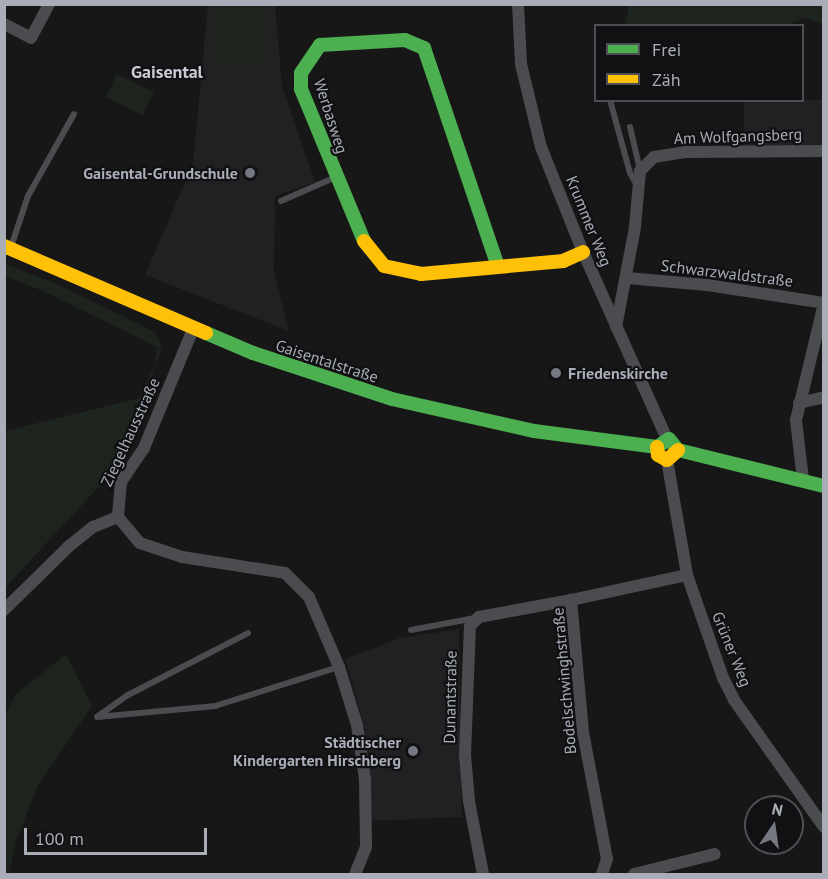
<!DOCTYPE html>
<meta charset="utf-8">
<style>
body{margin:0}
#map{position:relative;width:828px;height:879px;overflow:hidden;background:#171717;font-family:"PT Sans",sans-serif}
div>[style]{position:absolute}
.built>*{inset:0;background:#212123;transform-origin:0 0}
.green>*{inset:0;background:#1d241e;transform-origin:0 0}
.lane>*{height:6px;margin:-3px;padding:0 3px;transform-origin:3px;border-radius:3px;background:#4b4c50}
.street>*{height:12px;margin:-6px;padding:0 6px;transform-origin:6px;border-radius:6px;background:#4b4c50}
.fast>*{height:14px;margin:-7px;padding:0 7px;transform-origin:7px;border-radius:7px;background:#4caf50}
.slow>*{height:14px;margin:-7px;padding:0 7px;transform-origin:7px;border-radius:7px;background:#ffc107}
.dots>*{width:16px;height:16px;translate:-50% -50%;box-sizing:border-box;border:3px solid #111113;border-radius:50%}
span{translate:-50% -50%;white-space:nowrap;text-align:center;line-height:1.15;-webkit-text-stroke:4.5px #111113;paint-order:stroke}
.street-label{font-size:16px;color:#a8adb8}
.poi-label{font-size:16px;color:#a8adb8;font-weight:700}
.right{translate:-100% -50%;text-align:right}
.left{translate:0 -50%;text-align:left}
.neighbourhood-label{font-size:18px;color:#c9ccd4;font-weight:700}
.frame{position:absolute;inset:0;border:6px solid #a8adb8;pointer-events:none}
.legend{position:absolute;left:594px;top:24px;width:210px;height:78px;box-sizing:border-box;background:#111113;border:2px solid #4d4f55;margin:0;padding:8px 10px;list-style:none;font-size:18px;color:#a8adb8}
.legend li{display:flex;align-items:center;gap:12px;height:30px}
.legend b{width:30px;border:2px solid #4d4f55}
.north{position:absolute;left:744px;top:795px;width:60px;height:60px;box-sizing:border-box;background:#111113;border:2px solid #4d4f55;border-radius:50%;rotate:13deg;font-size:16px;font-weight:700;line-height:24px;text-align:center;color:#a8adb8}
.north::after{content:'';display:block;margin:auto;width:21px;height:27px;background:#757880;clip-path:polygon(50% 0,100% 100%,50% 72%,0 100%)}
.scale{position:absolute;left:24px;top:828px;width:183px;height:27px;box-sizing:border-box;border:3px solid #a8adb8;border-top:0;padding-left:8px;font-size:18px;line-height:21px;white-space:nowrap;color:#a8adb8;-webkit-text-stroke:4px #111113;paint-order:stroke}
</style>
<div id="map">
<div class="built">
<div style="clip-path:polygon(208px 5px,275px 5px,282px 86px,315px 182px,275px 196px,274px 271px,289px 331px,145px 275px,193px 164px)"></div>
<div style="left:823px;top:100px;width:47px;height:79px;rotate:90deg"></div>
<div style="clip-path:polygon(459px 629px,462px 817px,371px 821px,364px 725px,345px 659px,400px 638px)"></div>
</div>
<div class="green">
<div style="left:218px;top:5px;width:46px;height:59px"></div>
<div style="clip-path:polygon(629px 5px,823px 5px,823px 24px,804px 18px,785px 26px,625px 25px)"></div>
<div style="left:117px;top:74px;width:41px;height:26px;rotate:26deg"></div>
<div style="clip-path:polygon(5px 264px,53px 282px,155px 332px,162px 346px,139px 419px,106px 479px,5px 588px,5px 431px,139px 398px,155px 365px,157px 347px,43px 291px,5px 276px)"></div>
<div style="clip-path:polygon(66px 654px,92px 706px,37px 787px,16px 842px,9px 874px,5px 874px,5px 715px,16px 694px)"></div>
</div>
<div class="lane">
<div style="left:610px;top:100px;width:76px;rotate:74.7deg"></div>
<div style="left:630px;top:173px;width:14px;rotate:60deg"></div>
<div style="left:630px;top:127px;width:44px;rotate:76.9deg"></div>
<div style="left:281px;top:201px;width:58px;rotate:-23.5deg"></div>
<div style="left:11px;top:247px;width:54px;rotate:-71.6deg"></div>
<div style="left:28px;top:196px;width:94px;rotate:-60.7deg"></div>
<div style="left:411px;top:630px;width:65px;rotate:-10.6deg"></div>
<div style="left:98px;top:716px;width:37px;rotate:-35deg"></div>
<div style="left:128px;top:695px;width:135px;rotate:-27.3deg"></div>
<div style="left:97px;top:717px;width:119px;rotate:-5.3deg"></div>
<div style="left:215px;top:706px;width:130px;rotate:-17.5deg"></div>
</div>
<div class="street">
<div style="left:518px;top:4px;width:60px;rotate:87.1deg"></div>
<div style="left:521px;top:64px;width:85px;rotate:76.5deg"></div>
<div style="left:541px;top:147px;width:113px;rotate:68.2deg"></div>
<div style="left:583px;top:252px;width:205px;rotate:65.8deg"></div>
<div style="left:4px;top:24px;width:30px;rotate:27deg"></div>
<div style="left:31px;top:38px;width:38px;rotate:-62deg"></div>
<div style="left:627px;top:278px;width:80px;rotate:5deg"></div>
<div style="left:707px;top:285px;width:118px;rotate:8.7deg"></div>
<div style="left:616px;top:327px;width:102px;rotate:-79.2deg"></div>
<div style="left:635px;top:227px;width:56px;rotate:-84.9deg"></div>
<div style="left:640px;top:171px;width:20px;rotate:-45deg"></div>
<div style="left:654px;top:157px;width:31px;rotate:-9deg"></div>
<div style="left:685px;top:152px;width:139px;rotate:-0.4deg"></div>
<div style="left:193px;top:329px;width:129px;rotate:112.4deg"></div>
<div style="left:144px;top:448px;width:41px;rotate:124.1deg"></div>
<div style="left:121px;top:482px;width:35px;rotate:95deg"></div>
<div style="left:118px;top:517px;width:34px;rotate:50deg"></div>
<div style="left:140px;top:543px;width:44px;rotate:18.4deg"></div>
<div style="left:182px;top:557px;width:104px;rotate:8.8deg"></div>
<div style="left:285px;top:573px;width:34px;rotate:45deg"></div>
<div style="left:309px;top:597px;width:76px;rotate:66.8deg"></div>
<div style="left:339px;top:667px;width:61px;rotate:72.8deg"></div>
<div style="left:357px;top:725px;width:56px;rotate:81.7deg"></div>
<div style="left:365px;top:780px;width:67px;rotate:89.1deg"></div>
<div style="left:366px;top:847px;width:29px;rotate:112deg"></div>
<div style="left:799px;top:403px;width:26px;rotate:-13deg"></div>
<div style="left:667px;top:460px;width:117px;rotate:80.1deg"></div>
<div style="left:687px;top:575px;width:109px;rotate:70.7deg"></div>
<div style="left:723px;top:678px;width:25px;rotate:63deg"></div>
<div style="left:734px;top:700px;width:156px;rotate:54.7deg"></div>
<div style="left:803px;top:480px;width:60px;rotate:-96.7deg"></div>
<div style="left:796px;top:420px;width:120px;rotate:-76.5deg"></div>
<div style="left:4px;top:610px;width:90px;rotate:-44.5deg"></div>
<div style="left:68px;top:547px;width:32px;rotate:-39deg"></div>
<div style="left:93px;top:527px;width:27px;rotate:-22deg"></div>
<div style="left:483px;top:874px;width:74px;rotate:-100.9deg"></div>
<div style="left:469px;top:801px;width:46px;rotate:-95deg"></div>
<div style="left:465px;top:755px;width:129px;rotate:-87.8deg"></div>
<div style="left:470px;top:626px;width:13px;rotate:-45deg"></div>
<div style="left:479px;top:617px;width:94px;rotate:-10.5deg"></div>
<div style="left:602px;top:874px;width:16px;rotate:-72deg"></div>
<div style="left:607px;top:859px;width:129px;rotate:-100.7deg"></div>
<div style="left:583px;top:732px;width:133px;rotate:-95.2deg"></div>
<div style="left:571px;top:600px;width:119px;rotate:-12.2deg"></div>
<div style="left:634px;top:874px;width:83px;rotate:-13.9deg"></div>
</div>
<div class="fast">
<div style="left:364px;top:241px;width:165px;rotate:-112.5deg"></div>
<div style="left:301px;top:89px;width:16px;rotate:-90deg"></div>
<div style="left:301px;top:73px;width:34px;rotate:-56deg"></div>
<div style="left:320px;top:45px;width:85px;rotate:-3.4deg"></div>
<div style="left:405px;top:40px;width:21px;rotate:23deg"></div>
<div style="left:424px;top:48px;width:230px;rotate:71.3deg"></div>
<div style="left:206px;top:333px;width:51px;rotate:23.1deg"></div>
<div style="left:253px;top:353px;width:146px;rotate:18.3deg"></div>
<div style="left:392px;top:399px;width:146px;rotate:12.7deg"></div>
<div style="left:534px;top:431px;width:124px;rotate:7.4deg"></div>
<div style="left:657px;top:447px;width:14px;rotate:-34deg"></div>
<div style="left:669px;top:439px;width:14px;rotate:51deg"></div>
<div style="left:678px;top:450px;width:150px;rotate:13.9deg"></div>
</div>
<div class="slow">
<div style="left:364px;top:241px;width:32px;rotate:51deg"></div>
<div style="left:384px;top:266px;width:38px;rotate:12deg"></div>
<div style="left:421px;top:274px;width:143px;rotate:-5.2deg"></div>
<div style="left:563px;top:261px;width:22px;rotate:-24deg"></div>
<div style="left:4px;top:246px;width:220px;rotate:23.3deg"></div>
<div style="left:657px;top:447px;width:8px;rotate:83deg"></div>
<div style="left:658px;top:455px;width:10px;rotate:29deg"></div>
<div style="left:667px;top:460px;width:15px;rotate:-42deg"></div>
</div>
<div class="dots">
<div style="left:250px;top:173px;background:#757880"></div>
<div style="left:556px;top:373px;background:#757880"></div>
<div style="left:413px;top:751px;background:#757880"></div>
</div>
<div class="street-label">
<span style="left:331px;top:116px;rotate:72deg">Werbasweg</span>
<span style="left:738px;top:136px;rotate:-2deg">Am Wolfgangsberg</span>
<span style="left:589px;top:221px;rotate:68deg">Krummer Weg</span>
<span style="left:727px;top:273px;rotate:7deg">Schwarzwaldstraße</span>
<span style="left:327px;top:361px;rotate:18deg">Gaisentalstraße</span>
<span style="left:130px;top:432px;rotate:-65deg">Ziegelhausstraße</span>
<span style="left:732px;top:649px;rotate:68deg">Grüner Weg</span>
<span style="left:564px;top:681px;rotate:-95deg">Bodelschwinghstraße</span>
<span style="left:450px;top:697px;rotate:-89deg">Dunantstraße</span>
</div>
<div class="poi-label">
<span class="right" style="left:238px;top:173px">Gaisental-Grundschule</span>
<span class="left" style="left:568px;top:373px">Friedenskirche</span>
<span class="right" style="left:401px;top:751px">Städtischer<br>Kindergarten Hirschberg</span>
</div>
<div class="neighbourhood-label">
<span style="left:167px;top:72px">Gaisental</span>
</div>
<div class="frame"></div>
<ul class="legend">
<li><b style="height:8px;background:#4caf50"></b>Frei</li>
<li><b style="height:8px;background:#ffc107"></b>Zäh</li>
</ul>
<div class="north">N</div>
<div class="scale">100 m</div>
</div>
